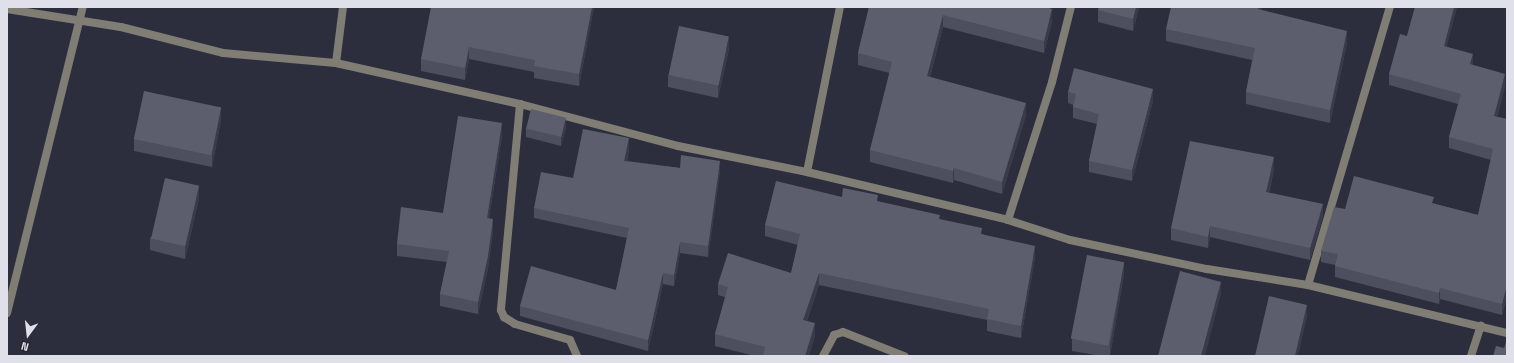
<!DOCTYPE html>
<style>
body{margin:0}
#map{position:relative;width:1514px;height:363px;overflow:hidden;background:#2d2e3d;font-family:"Space Grotesk",sans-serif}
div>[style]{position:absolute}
.minor>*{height:8px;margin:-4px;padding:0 4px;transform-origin:4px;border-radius:4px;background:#807d75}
.wall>*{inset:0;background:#4d4e5e}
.shaded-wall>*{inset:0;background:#3a3b4a}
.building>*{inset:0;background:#5d5e6d;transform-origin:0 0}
span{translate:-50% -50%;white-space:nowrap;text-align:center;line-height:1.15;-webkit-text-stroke:3px #242433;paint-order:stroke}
.frame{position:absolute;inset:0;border:8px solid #e0e0ea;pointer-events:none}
.north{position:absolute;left:8px;top:315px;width:40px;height:40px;-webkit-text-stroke:3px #242433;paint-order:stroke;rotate:195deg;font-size:11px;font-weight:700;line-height:16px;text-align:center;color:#e0e0ea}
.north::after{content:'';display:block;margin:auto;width:14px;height:18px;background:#e0e0ea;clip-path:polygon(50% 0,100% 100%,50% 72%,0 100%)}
</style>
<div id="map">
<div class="minor">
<div style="left:7px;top:9px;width:115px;rotate:9deg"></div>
<div style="left:121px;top:27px;width:105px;rotate:14.3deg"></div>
<div style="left:223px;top:53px;width:113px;rotate:5.1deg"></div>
<div style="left:336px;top:63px;width:189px;rotate:12.6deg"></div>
<div style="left:520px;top:104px;width:163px;rotate:14.9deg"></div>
<div style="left:678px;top:146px;width:132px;rotate:11.4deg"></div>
<div style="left:807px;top:172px;width:207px;rotate:13.4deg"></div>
<div style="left:1008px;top:220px;width:65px;rotate:17.9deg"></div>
<div style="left:1070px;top:240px;width:140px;rotate:12deg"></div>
<div style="left:1207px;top:269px;width:102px;rotate:9deg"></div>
<div style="left:1308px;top:285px;width:205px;rotate:13.6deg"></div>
<div style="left:336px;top:63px;width:56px;rotate:-82.9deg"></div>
<div style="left:520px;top:104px;width:207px;rotate:95.3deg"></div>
<div style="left:501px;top:310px;width:8px;rotate:67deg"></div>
<div style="left:504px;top:317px;width:13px;rotate:32deg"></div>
<div style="left:515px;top:324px;width:57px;rotate:16.2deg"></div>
<div style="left:570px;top:340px;width:17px;rotate:66deg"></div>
<div style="left:807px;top:172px;width:168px;rotate:-78.7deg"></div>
<div style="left:1008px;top:220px;width:145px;rotate:-72.3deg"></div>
<div style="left:1052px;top:82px;width:77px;rotate:-75.8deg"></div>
<div style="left:1308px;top:285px;width:290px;rotate:-73.6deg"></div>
<div style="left:7px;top:313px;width:315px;rotate:-76.1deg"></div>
<div style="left:823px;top:356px;width:24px;rotate:-62deg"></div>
<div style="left:834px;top:335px;width:9px;rotate:-18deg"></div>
<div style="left:843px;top:332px;width:66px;rotate:21.5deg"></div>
<div style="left:1471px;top:356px;width:32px;rotate:-72deg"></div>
</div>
<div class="wall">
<div style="clip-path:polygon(594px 7px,579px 86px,534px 78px,534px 72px,469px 59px,465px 80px,421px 71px,421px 59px,545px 8px)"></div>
<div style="clip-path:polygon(869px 7px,1052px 21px,1044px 53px,943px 27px,930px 77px,1026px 115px,1002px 194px,954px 180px,953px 183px,870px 162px,870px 150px,890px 73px,858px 65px,858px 53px)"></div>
<div style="clip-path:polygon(1139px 7px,1133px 31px,1098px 22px,1098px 10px)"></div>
<div style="clip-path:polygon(1415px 7px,1457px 7px,1446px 46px,1473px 65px,1505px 86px,1497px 117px,1507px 119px,1507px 296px,1502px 315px,1440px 299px,1439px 304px,1335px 277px,1335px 265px,1321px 262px,1321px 251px,1345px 209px,1434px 204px,1478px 215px,1491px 160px,1449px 148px,1449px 137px,1458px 104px,1389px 85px,1389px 74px,1407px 36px)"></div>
<div style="clip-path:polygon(1261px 10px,1347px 43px,1330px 123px,1246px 104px,1246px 92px,1252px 60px,1166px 41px,1166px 29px)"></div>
<div style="clip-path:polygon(729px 49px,718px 98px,668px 87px,668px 75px)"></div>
<div style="clip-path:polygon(1068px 92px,1153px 101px,1132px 181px,1089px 172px,1089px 161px,1097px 124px,1073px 118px,1073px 105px,1068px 103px)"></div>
<div style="clip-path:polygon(221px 120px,212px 167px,134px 151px,134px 139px)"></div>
<div style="clip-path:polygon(566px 127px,561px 146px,526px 137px,526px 128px)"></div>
<div style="clip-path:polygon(502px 135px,489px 218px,493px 231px,488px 268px,478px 314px,440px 306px,440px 294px,447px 262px,397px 256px,397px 244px,443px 213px)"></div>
<div style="clip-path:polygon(629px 149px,627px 161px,680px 168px,720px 171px,708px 257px,680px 253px,674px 286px,663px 284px,648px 351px,520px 316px,520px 306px,616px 290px,627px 238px,534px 218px,534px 208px,573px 178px)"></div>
<div style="clip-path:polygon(1274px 169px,1269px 193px,1323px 216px,1310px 260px,1210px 237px,1208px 248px,1171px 240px,1171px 228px)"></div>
<div style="clip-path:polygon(199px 198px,185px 259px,150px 250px,150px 238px)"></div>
<div style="clip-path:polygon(878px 202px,940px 219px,982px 234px,1035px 257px,1021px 338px,987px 331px,987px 320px,819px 285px,807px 321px,815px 335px,809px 356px,755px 356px,715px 346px,715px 334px,725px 297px,718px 295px,718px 284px,791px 273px,798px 245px,765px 236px,765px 225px)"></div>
<div style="clip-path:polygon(1124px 274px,1110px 356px,1101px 356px,1072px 351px,1072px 339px)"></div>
</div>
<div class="shaded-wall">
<div style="clip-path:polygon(592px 7px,594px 7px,579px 86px,579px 74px)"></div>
<div style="clip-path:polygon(1136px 7px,1139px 7px,1133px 31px,1133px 19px)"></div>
<div style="clip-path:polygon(1259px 7px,1262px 7px,1258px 22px,1258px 9px)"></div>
<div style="clip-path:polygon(1454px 7px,1457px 7px,1444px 57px,1444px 46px)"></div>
<div style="clip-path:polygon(1052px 9px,1052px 21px,1044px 53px,1044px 41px)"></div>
<div style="clip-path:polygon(943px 15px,943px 27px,927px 88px,927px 76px)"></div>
<div style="clip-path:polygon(1347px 31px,1347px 43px,1330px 123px,1330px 110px)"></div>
<div style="clip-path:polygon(729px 37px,729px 49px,718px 98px,718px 86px)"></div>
<div style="clip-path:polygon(469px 47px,469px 59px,465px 80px,465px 68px)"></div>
<div style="clip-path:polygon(1473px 54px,1473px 65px,1470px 76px,1470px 64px)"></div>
<div style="clip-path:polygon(1505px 74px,1505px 86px,1494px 127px,1494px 116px)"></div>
<div style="clip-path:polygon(1153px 89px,1153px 101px,1132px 181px,1132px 170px)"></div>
<div style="clip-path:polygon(1026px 103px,1026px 115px,1002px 194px,1002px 182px)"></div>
<div style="clip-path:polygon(221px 107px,221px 120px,212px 167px,212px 155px)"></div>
<div style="clip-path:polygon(566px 118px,566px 127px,561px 146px,561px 137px)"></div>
<div style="clip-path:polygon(502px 123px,502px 135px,487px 230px,487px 218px)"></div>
<div style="clip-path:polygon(629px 138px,629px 149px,624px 172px,624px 161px)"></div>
<div style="clip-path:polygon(1274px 157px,1274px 169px,1266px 204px,1266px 192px)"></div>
<div style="clip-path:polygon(720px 161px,720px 171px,708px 257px,708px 246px)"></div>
<div style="clip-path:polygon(954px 168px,954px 180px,953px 183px,953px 171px)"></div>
<div style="clip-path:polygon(199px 186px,199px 198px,185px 259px,185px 246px)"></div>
<div style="clip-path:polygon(1323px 204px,1323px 216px,1310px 260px,1310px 248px)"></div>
<div style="clip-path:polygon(493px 219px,493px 231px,488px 268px,478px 314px,478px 302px)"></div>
<div style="clip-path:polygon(1210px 226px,1210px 237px,1208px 248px,1208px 237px)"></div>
<div style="clip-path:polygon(680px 242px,680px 253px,674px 286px,674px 275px)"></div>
<div style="clip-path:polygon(1035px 246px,1035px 257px,1021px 338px,1021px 326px)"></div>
<div style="clip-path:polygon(1124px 262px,1124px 274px,1110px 356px,1110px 345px)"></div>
<div style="clip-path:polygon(663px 273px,663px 284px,648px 351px,648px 340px)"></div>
<div style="clip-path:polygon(819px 273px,819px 285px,803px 332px,803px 320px)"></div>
<div style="clip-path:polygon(1221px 282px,1221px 294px,1205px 356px,1201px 356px)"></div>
<div style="clip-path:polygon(1507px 285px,1507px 296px,1502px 315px,1502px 304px)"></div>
<div style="clip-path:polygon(1440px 288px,1440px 299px,1439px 304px,1439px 293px)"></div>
<div style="clip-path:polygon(1307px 305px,1307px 317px,1298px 356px,1295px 356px)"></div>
<div style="clip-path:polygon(815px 323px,815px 335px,809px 356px,805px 356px)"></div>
</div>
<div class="building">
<div style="clip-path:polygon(431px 7px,540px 7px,545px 8px,545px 7px,592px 7px,579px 74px,534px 66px,535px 60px,469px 47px,465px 68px,421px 59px)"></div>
<div style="clip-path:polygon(869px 7px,1046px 7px,1052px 9px,1044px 41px,943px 15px,927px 76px,1026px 103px,1002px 182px,954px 168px,953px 171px,870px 150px,892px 62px,858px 53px)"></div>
<div style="clip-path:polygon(1099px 7px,1136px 7px,1133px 19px,1098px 10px)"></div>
<div style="clip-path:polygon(1171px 7px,1259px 7px,1258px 9px,1347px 31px,1330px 110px,1246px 92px,1255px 48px,1166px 29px)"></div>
<div style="clip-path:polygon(1415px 7px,1454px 7px,1444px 46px,1473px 54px,1470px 64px,1505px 74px,1494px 116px,1507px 119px,1507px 285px,1502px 304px,1440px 288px,1439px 293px,1335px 266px,1338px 254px,1321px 251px,1334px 207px,1345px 209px,1354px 176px,1434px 197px,1432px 203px,1478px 215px,1493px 149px,1449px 137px,1461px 94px,1389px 74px,1400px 34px,1407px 36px)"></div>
<div style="left:679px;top:26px;width:51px;height:50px;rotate:12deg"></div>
<div style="clip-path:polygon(1074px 68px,1153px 89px,1132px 170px,1089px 161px,1099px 114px,1073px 107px,1076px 94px,1068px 92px)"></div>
<div style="left:144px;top:91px;width:79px;height:49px;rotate:12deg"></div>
<div style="left:531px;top:109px;width:36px;height:20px;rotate:14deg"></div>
<div style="clip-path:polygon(458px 116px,502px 123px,487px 218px,493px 219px,488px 256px,478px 302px,440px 294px,449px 251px,397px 244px,401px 207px,443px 213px)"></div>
<div style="clip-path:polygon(583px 129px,629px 138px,624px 161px,680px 168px,681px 155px,720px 161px,708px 246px,680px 242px,674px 275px,663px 273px,648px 340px,520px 306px,531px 266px,616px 290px,629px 228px,534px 208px,541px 172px,573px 178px)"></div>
<div style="clip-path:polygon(1190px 141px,1274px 157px,1266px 192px,1323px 204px,1310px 248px,1210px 226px,1208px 237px,1171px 228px)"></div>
<div style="left:165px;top:178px;width:35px;height:62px;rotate:13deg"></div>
<div style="clip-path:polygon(776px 181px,842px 197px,843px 188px,878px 195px,877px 201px,940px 215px,939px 219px,982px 228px,981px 234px,1035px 246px,1021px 326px,987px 319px,989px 309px,819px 273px,803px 320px,815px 323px,805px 356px,763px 356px,765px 347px,715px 334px,728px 287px,718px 284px,728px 253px,791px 273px,800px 234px,765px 225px)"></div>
<div style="left:1087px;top:255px;width:38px;height:85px;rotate:11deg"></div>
<div style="clip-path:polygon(1180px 271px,1221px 282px,1201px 356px,1158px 356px)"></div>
<div style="clip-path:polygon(1269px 296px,1307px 305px,1295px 356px,1255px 356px)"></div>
<div style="clip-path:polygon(1506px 342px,1507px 342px,1507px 356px,1493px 356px,1496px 346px,1504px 348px)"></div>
</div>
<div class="frame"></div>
<div class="north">N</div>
</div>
